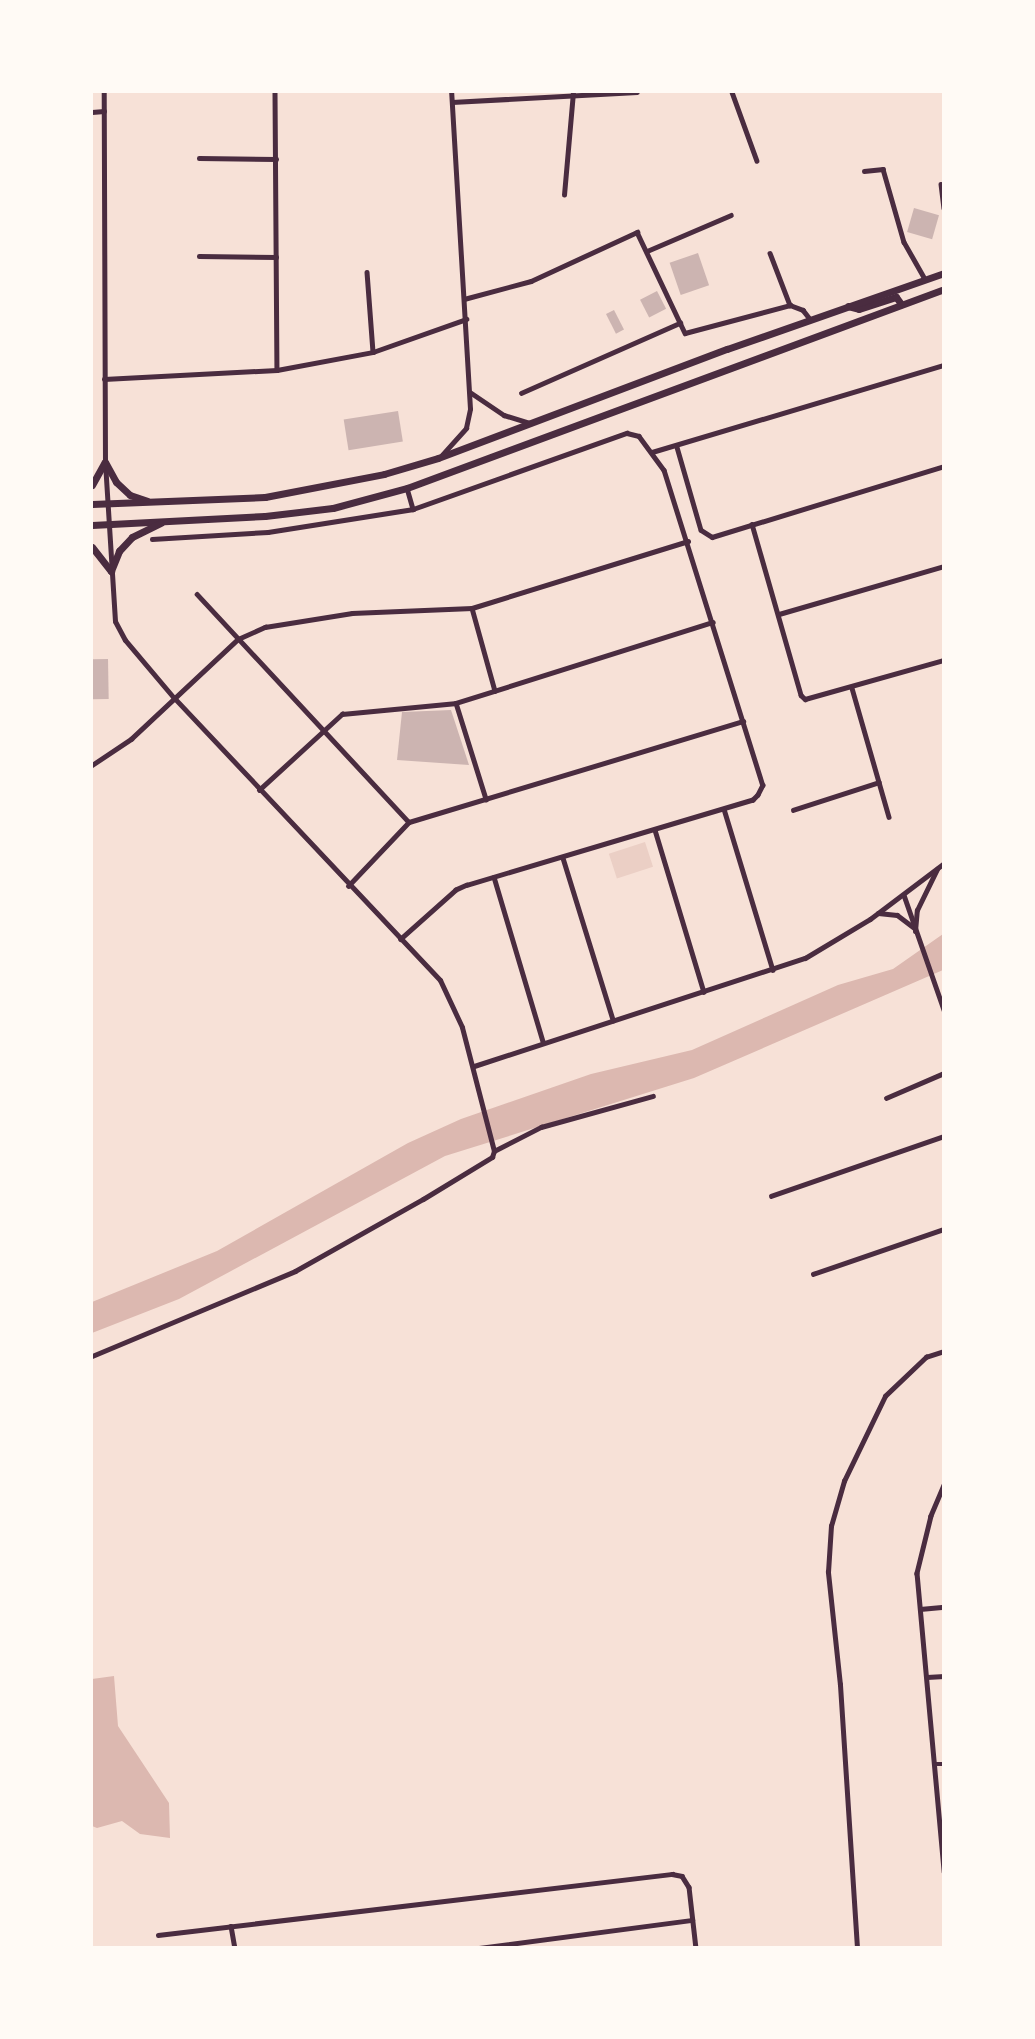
<!DOCTYPE html>
<style>
body{margin:0}
#map{position:relative;width:1035px;height:2039px;overflow:hidden;background:#f7e1d7;font-family:Ubuntu,sans-serif}
div>[style]{position:absolute}
.green>*{inset:0;background:#ebcfc5;transform-origin:0 0}
.water>*{inset:0;background:#dcb8b0}
.building>*{inset:0;background:#ccb4b1;transform-origin:0 0}
.minor>*{height:4.5px;margin:-2.25px;padding:0 2.25px;transform-origin:2.25px;border-radius:2.25px;background:#4a2c40}
.tertiary>*{height:5px;margin:-2.5px;padding:0 2.5px;transform-origin:2.5px;border-radius:2.5px;background:#4a2c40}
.trunk>*{height:7px;margin:-3.5px;padding:0 3.5px;transform-origin:3.5px;border-radius:3.5px;background:#4a2c40}
span{translate:-50% -50%;white-space:nowrap;text-align:center;line-height:1.15;-webkit-text-stroke:4.5px #fffaf5;paint-order:stroke}
.frame{position:absolute;inset:0;border:93px solid #fffaf5;pointer-events:none}
</style>
<div id="map">
<div class="green">
<div style="left:645px;top:842px;width:26px;height:38px;rotate:72deg"></div>
</div>
<div class="water">
<div style="clip-path:polygon(943px 934px,943px 970px,694px 1078px,445px 1156px,179px 1299px,92px 1333px,92px 1302px,217px 1251px,408px 1143px,461px 1119px,591px 1074px,692px 1050px,838px 985px,893px 969px)"></div>
<div style="clip-path:polygon(114px 1676px,118px 1726px,169px 1803px,170px 1838px,140px 1834px,122px 1821px,97px 1828px,92px 1826px,92px 1679px)"></div>
</div>
<div class="building">
<div style="left:914px;top:208px;width:26px;height:25px;rotate:16deg"></div>
<div style="left:698px;top:253px;width:34px;height:30px;rotate:71deg"></div>
<div style="left:657px;top:291px;width:20px;height:19px;rotate:63deg"></div>
<div style="left:614px;top:310px;width:22px;height:9px;rotate:63deg"></div>
<div style="left:398px;top:411px;width:31px;height:55px;rotate:81deg"></div>
<div style="left:108px;top:659px;width:40px;height:16px;rotate:89deg"></div>
<div style="clip-path:polygon(451px 710px,469px 765px,397px 760px,402px 712px)"></div>
</div>
<div class="minor">
<div style="left:275px;top:92px;width:278px;rotate:89.6deg"></div>
<div style="left:732px;top:92px;width:73px;rotate:70.1deg"></div>
<div style="left:452px;top:102px;width:185px;rotate:-3.1deg"></div>
<div style="left:92px;top:112px;width:12px;rotate:-5deg"></div>
<div style="left:199px;top:158px;width:77px;rotate:0.7deg"></div>
<div style="left:864px;top:171px;width:19px;rotate:-6deg"></div>
<div style="left:883px;top:169px;width:76px;rotate:74deg"></div>
<div style="left:904px;top:242px;width:43px;rotate:60.4deg"></div>
<div style="left:941px;top:184px;width:24px;rotate:83deg"></div>
<div style="left:564px;top:195px;width:103px;rotate:-85deg"></div>
<div style="left:647px;top:251px;width:91px;rotate:-23.2deg"></div>
<div style="left:770px;top:253px;width:56px;rotate:69deg"></div>
<div style="left:199px;top:256px;width:77px;rotate:0.7deg"></div>
<div style="left:367px;top:272px;width:80px;rotate:85.7deg"></div>
<div style="left:464px;top:299px;width:69px;rotate:-15deg"></div>
<div style="left:531px;top:281px;width:117px;rotate:-24.8deg"></div>
<div style="left:637px;top:232px;width:112px;rotate:64.6deg"></div>
<div style="left:685px;top:333px;width:109px;rotate:-14.9deg"></div>
<div style="left:790px;top:305px;width:14px;rotate:21deg"></div>
<div style="left:803px;top:310px;width:11px;rotate:52deg"></div>
<div style="left:104px;top:379px;width:173px;rotate:-3deg"></div>
<div style="left:277px;top:370px;width:98px;rotate:-10.6deg"></div>
<div style="left:373px;top:352px;width:99px;rotate:-19.5deg"></div>
<div style="left:470px;top:392px;width:41px;rotate:34.1deg"></div>
<div style="left:504px;top:415px;width:28px;rotate:17deg"></div>
<div style="left:521px;top:393px;width:174px;rotate:-23.8deg"></div>
<div style="left:677px;top:447px;width:86px;rotate:73.9deg"></div>
<div style="left:701px;top:530px;width:13px;rotate:32deg"></div>
<div style="left:712px;top:537px;width:243px;rotate:-17deg"></div>
<div style="left:652px;top:452px;width:305px;rotate:-16.6deg"></div>
<div style="left:442px;top:455px;width:36px;rotate:-48deg"></div>
<div style="left:466px;top:428px;width:19px;rotate:-78deg"></div>
<div style="left:470px;top:409px;width:318px;rotate:-93.4deg"></div>
<div style="left:407px;top:488px;width:22px;rotate:74deg"></div>
<div style="left:752px;top:524px;width:178px;rotate:74deg"></div>
<div style="left:801px;top:695px;width:6px;rotate:45deg"></div>
<div style="left:805px;top:699px;width:144px;rotate:-15.7deg"></div>
<div style="left:152px;top:539px;width:116px;rotate:-3.5deg"></div>
<div style="left:268px;top:532px;width:147px;rotate:-9deg"></div>
<div style="left:413px;top:509px;width:227px;rotate:-19.6deg"></div>
<div style="left:627px;top:433px;width:12px;rotate:14deg"></div>
<div style="left:639px;top:436px;width:42px;rotate:53.7deg"></div>
<div style="left:664px;top:470px;width:330px;rotate:72.6deg"></div>
<div style="left:763px;top:785px;width:11px;rotate:117deg"></div>
<div style="left:758px;top:795px;width:7px;rotate:135deg"></div>
<div style="left:753px;top:800px;width:298px;rotate:163.4deg"></div>
<div style="left:467px;top:885px;width:12px;rotate:156deg"></div>
<div style="left:456px;top:890px;width:74px;rotate:138.3deg"></div>
<div style="left:197px;top:594px;width:311px;rotate:47.1deg"></div>
<div style="left:472px;top:608px;width:86px;rotate:74.5deg"></div>
<div style="left:779px;top:614px;width:172px;rotate:-16.2deg"></div>
<div style="left:852px;top:688px;width:134px;rotate:74deg"></div>
<div style="left:456px;top:703px;width:101px;rotate:72.6deg"></div>
<div style="left:92px;top:765px;width:47px;rotate:-33.7deg"></div>
<div style="left:131px;top:739px;width:146px;rotate:-43.1deg"></div>
<div style="left:238px;top:639px;width:30px;rotate:-24deg"></div>
<div style="left:265px;top:627px;width:88px;rotate:-9.1deg"></div>
<div style="left:352px;top:613px;width:120px;rotate:-2.4deg"></div>
<div style="left:472px;top:608px;width:226px;rotate:-17.2deg"></div>
<div style="left:259px;top:790px;width:113px;rotate:-42.5deg"></div>
<div style="left:342px;top:714px;width:115px;rotate:-5.5deg"></div>
<div style="left:456px;top:703px;width:269px;rotate:-17.5deg"></div>
<div style="left:724px;top:809px;width:168px;rotate:73.1deg"></div>
<div style="left:793px;top:810px;width:90px;rotate:-18deg"></div>
<div style="left:655px;top:830px;width:169px;rotate:73.2deg"></div>
<div style="left:563px;top:858px;width:170px;rotate:72.8deg"></div>
<div style="left:494px;top:877px;width:171px;rotate:73.4deg"></div>
<div style="left:348px;top:886px;width:88px;rotate:-46.4deg"></div>
<div style="left:409px;top:822px;width:349px;rotate:-16.8deg"></div>
<div style="left:904px;top:895px;width:122px;rotate:70.8deg"></div>
<div style="left:886px;top:1098px;width:63px;rotate:-23.3deg"></div>
<div style="left:494px;top:1151px;width:53px;rotate:-27.1deg"></div>
<div style="left:541px;top:1127px;width:116px;rotate:-15.5deg"></div>
<div style="left:771px;top:1196px;width:183px;rotate:-19.1deg"></div>
<div style="left:813px;top:1274px;width:139px;rotate:-19deg"></div>
<div style="left:944px;top:1485px;width:34px;rotate:113deg"></div>
<div style="left:931px;top:1516px;width:59px;rotate:103.8deg"></div>
<div style="left:917px;top:1573px;width:300px;rotate:84.8deg"></div>
<div style="left:920px;top:1609px;width:24px;rotate:-5deg"></div>
<div style="left:927px;top:1677px;width:17px;rotate:-3deg"></div>
<div style="left:935px;top:1764px;width:9px"></div>
<div style="left:231px;top:1926px;width:22px;rotate:80deg"></div>
<div style="left:158px;top:1935px;width:518px;rotate:-6.77deg"></div>
<div style="left:672px;top:1874px;width:10px;rotate:11deg"></div>
<div style="left:682px;top:1876px;width:13px;rotate:58deg"></div>
<div style="left:689px;top:1887px;width:61px;rotate:83.5deg"></div>
<div style="left:479px;top:1948px;width:215px;rotate:-7.5deg"></div>
<div style="left:857px;top:1948px;width:264px;rotate:-93.7deg"></div>
<div style="left:840px;top:1685px;width:114px;rotate:-96.1deg"></div>
<div style="left:828px;top:1572px;width:46px;rotate:-86.3deg"></div>
<div style="left:831px;top:1526px;width:47px;rotate:-73.9deg"></div>
<div style="left:844px;top:1481px;width:94px;rotate:-64.2deg"></div>
<div style="left:885px;top:1396px;width:57px;rotate:-43.6deg"></div>
<div style="left:926px;top:1357px;width:19px;rotate:-18deg"></div>
</div>
<div class="tertiary">
<div style="left:878px;top:913px;width:19px;rotate:6deg"></div>
<div style="left:897px;top:915px;width:21px;rotate:37deg"></div>
<div style="left:915px;top:931px;width:21px;rotate:-85deg"></div>
<div style="left:917px;top:910px;width:46px;rotate:-64deg"></div>
<div style="left:474px;top:1066px;width:348px;rotate:-18.1deg"></div>
<div style="left:805px;top:958px;width:76px;rotate:-31deg"></div>
<div style="left:870px;top:919px;width:93px;rotate:-37.1deg"></div>
<div style="left:92px;top:1356px;width:220px;rotate:-22.7deg"></div>
<div style="left:295px;top:1271px;width:147px;rotate:-29.4deg"></div>
<div style="left:423px;top:1199px;width:81px;rotate:-31.3deg"></div>
<div style="left:492px;top:1157px;width:6px;rotate:-72deg"></div>
<div style="left:494px;top:1151px;width:128px;rotate:-104.5deg"></div>
<div style="left:462px;top:1027px;width:52px;rotate:-115.1deg"></div>
<div style="left:440px;top:980px;width:388px;rotate:-133.3deg"></div>
<div style="left:174px;top:698px;width:76px;rotate:-130.2deg"></div>
<div style="left:125px;top:640px;width:21px;rotate:-118deg"></div>
<div style="left:115px;top:621px;width:159px;rotate:-93.6deg"></div>
<div style="left:105px;top:462px;width:370px;rotate:-90.2deg"></div>
</div>
<div class="trunk">
<div style="left:848px;top:306px;width:11px;rotate:15deg"></div>
<div style="left:859px;top:309px;width:39px;rotate:-18deg"></div>
<div style="left:896px;top:297px;width:9px;rotate:54deg"></div>
<div style="left:105px;top:462px;width:23px;rotate:61deg"></div>
<div style="left:116px;top:482px;width:19px;rotate:43deg"></div>
<div style="left:130px;top:495px;width:18px;rotate:19deg"></div>
<div style="left:92px;top:485px;width:26px;rotate:-61deg"></div>
<div style="left:92px;top:504px;width:173px;rotate:-2.3deg"></div>
<div style="left:265px;top:497px;width:121px;rotate:-10.9deg"></div>
<div style="left:384px;top:474px;width:56px;rotate:-16.5deg"></div>
<div style="left:438px;top:458px;width:309px;rotate:-20.7deg"></div>
<div style="left:727px;top:349px;width:230px;rotate:-19.3deg"></div>
<div style="left:92px;top:525px;width:173px;rotate:-3deg"></div>
<div style="left:265px;top:516px;width:68px;rotate:-6.7deg"></div>
<div style="left:333px;top:508px;width:77px;rotate:-15.1deg"></div>
<div style="left:407px;top:488px;width:573px;rotate:-20.33deg"></div>
<div style="left:92px;top:547px;width:31px;rotate:52deg"></div>
<div style="left:111px;top:571px;width:22px;rotate:-68deg"></div>
<div style="left:119px;top:551px;width:19px;rotate:-47deg"></div>
<div style="left:132px;top:537px;width:32px;rotate:-26deg"></div>
</div>
<div class="frame"></div>
</div>
